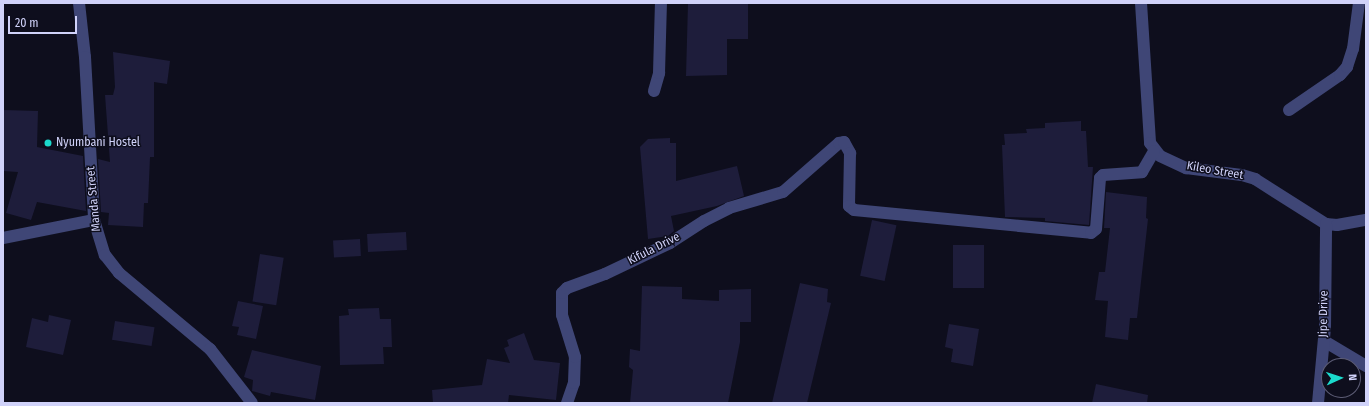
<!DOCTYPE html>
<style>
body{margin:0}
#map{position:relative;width:1369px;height:406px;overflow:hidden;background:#0e0e1d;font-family:"Fira Sans Condensed",sans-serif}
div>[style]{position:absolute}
.building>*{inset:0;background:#1e1d3b;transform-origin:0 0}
.minor>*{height:12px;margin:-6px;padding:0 6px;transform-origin:6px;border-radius:6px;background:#3f4676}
.dots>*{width:11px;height:11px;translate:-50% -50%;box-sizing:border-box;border:2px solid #0e0e1d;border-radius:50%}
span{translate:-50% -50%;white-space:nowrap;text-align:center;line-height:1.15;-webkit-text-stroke:3px #0e0e1d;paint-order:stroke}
.poi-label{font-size:12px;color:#d0d2f9}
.left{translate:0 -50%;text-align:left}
.street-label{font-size:12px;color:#d0d2f9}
.frame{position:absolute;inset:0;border:4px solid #d0d2f9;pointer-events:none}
.north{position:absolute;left:1321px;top:358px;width:40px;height:40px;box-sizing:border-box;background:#0e0e1d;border:1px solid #5c5c75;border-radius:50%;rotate:87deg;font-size:11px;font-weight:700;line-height:16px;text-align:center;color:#d0d2f9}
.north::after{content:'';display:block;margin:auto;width:14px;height:18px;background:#1bdacc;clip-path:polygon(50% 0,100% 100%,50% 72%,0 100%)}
.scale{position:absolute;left:8px;top:16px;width:69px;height:18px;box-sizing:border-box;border:2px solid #d0d2f9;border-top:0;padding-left:5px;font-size:12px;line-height:14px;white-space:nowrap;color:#d0d2f9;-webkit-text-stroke:3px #0e0e1d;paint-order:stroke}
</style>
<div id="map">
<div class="building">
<div style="clip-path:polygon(688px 3px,748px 3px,748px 39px,727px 39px,727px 75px,686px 76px)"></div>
<div style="clip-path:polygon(113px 52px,170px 61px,167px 84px,154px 82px,154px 157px,150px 157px,148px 203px,144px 203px,143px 227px,108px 225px,109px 213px,101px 212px,98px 159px,110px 162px,105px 95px,113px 95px,115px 87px)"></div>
<div style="clip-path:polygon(3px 110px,38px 111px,37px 147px,83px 156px,86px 211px,37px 202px,31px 220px,6px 213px,18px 172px,3px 171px)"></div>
<div style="clip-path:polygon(1081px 121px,1081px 131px,1086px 131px,1088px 167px,1093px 167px,1089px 225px,1045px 221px,1045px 218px,1005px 217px,1002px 145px,1005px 145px,1004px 134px,1027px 133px,1026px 129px,1045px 128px,1045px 123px)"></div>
<div style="clip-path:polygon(670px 138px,670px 143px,676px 143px,676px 181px,737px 166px,744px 196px,717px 206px,671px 216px,674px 231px,668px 236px,648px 239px,640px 147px,648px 139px)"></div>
<div style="clip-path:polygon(1106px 192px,1147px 197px,1146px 218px,1148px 219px,1137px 318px,1130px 318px,1128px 340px,1105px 337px,1108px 301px,1095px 300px,1099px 272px,1105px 272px,1110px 228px,1104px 228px)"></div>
<div style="left:872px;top:220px;width:25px;height:57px;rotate:12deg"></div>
<div style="left:406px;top:232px;width:18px;height:39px;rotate:87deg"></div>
<div style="left:360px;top:239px;width:17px;height:27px;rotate:87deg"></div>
<div style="left:984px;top:245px;width:43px;height:31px;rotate:90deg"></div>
<div style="left:260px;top:254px;width:24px;height:48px;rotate:9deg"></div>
<div style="clip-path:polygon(800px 283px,828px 289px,827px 302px,831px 303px,807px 403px,772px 403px)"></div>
<div style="clip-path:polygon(642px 286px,682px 287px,682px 299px,719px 301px,719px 290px,751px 289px,751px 322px,740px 322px,740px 342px,728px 403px,630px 403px,633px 370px,629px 367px,630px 349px,640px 351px)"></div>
<div style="clip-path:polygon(238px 301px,263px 306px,256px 339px,237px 335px,239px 327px,232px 326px)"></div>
<div style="clip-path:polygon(379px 308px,380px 319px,391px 319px,392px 347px,383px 347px,384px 364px,340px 365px,339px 316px,349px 315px,348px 309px)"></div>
<div style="clip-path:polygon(49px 315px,71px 320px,63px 355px,26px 347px,32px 318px,48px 322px)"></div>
<div style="left:115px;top:321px;width:40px;height:19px;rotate:9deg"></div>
<div style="clip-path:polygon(949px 324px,979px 329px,973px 366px,951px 362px,953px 349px,945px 347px)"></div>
<div style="clip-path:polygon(524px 333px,534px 360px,560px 363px,556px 400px,509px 395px,508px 403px,433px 403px,432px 390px,482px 385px,487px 359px,510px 363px,504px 348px,509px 346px,507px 340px)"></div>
<div style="clip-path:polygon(252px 350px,321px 366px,315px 400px,271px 392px,270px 396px,252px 391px,253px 380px,244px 377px)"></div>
<div style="clip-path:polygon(1096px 384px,1148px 395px,1147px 403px,1092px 403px)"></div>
</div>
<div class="minor">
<div style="left:79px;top:3px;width:54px;rotate:83.7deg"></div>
<div style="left:85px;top:57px;width:163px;rotate:86.8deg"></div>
<div style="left:94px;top:220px;width:37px;rotate:73deg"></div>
<div style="left:105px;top:255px;width:23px;rotate:52deg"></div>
<div style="left:119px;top:273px;width:119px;rotate:39.9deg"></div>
<div style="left:210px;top:349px;width:68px;rotate:52.1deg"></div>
<div style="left:1141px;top:3px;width:140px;rotate:86.3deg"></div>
<div style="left:1150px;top:143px;width:16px;rotate:52deg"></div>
<div style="left:1160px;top:156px;width:29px;rotate:25deg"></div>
<div style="left:1186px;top:168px;width:56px;rotate:7.1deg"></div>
<div style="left:1242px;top:175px;width:14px;rotate:17deg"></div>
<div style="left:1255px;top:179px;width:84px;rotate:32.4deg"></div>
<div style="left:1326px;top:224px;width:11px;rotate:5deg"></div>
<div style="left:1337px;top:225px;width:29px;rotate:-10deg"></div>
<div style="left:654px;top:91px;width:19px;rotate:-74deg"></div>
<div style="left:659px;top:73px;width:70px;rotate:-88.4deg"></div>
<div style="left:1289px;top:110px;width:62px;rotate:-34.5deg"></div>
<div style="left:1340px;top:75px;width:11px;rotate:-49deg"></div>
<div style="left:1347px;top:67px;width:19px;rotate:-72deg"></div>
<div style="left:1353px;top:49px;width:46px;rotate:-82.6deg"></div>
<div style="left:3px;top:238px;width:93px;rotate:-11.2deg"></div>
<div style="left:1324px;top:341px;width:49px;rotate:30.8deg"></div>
<div style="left:567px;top:403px;width:21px;rotate:-71deg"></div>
<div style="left:574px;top:383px;width:26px;rotate:-88deg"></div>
<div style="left:575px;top:357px;width:44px;rotate:-107.2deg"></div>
<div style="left:562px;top:315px;width:22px;rotate:-90deg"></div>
<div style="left:562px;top:293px;width:7px;rotate:-45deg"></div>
<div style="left:567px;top:288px;width:40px;rotate:-20.2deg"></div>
<div style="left:605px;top:274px;width:72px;rotate:-25.5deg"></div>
<div style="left:670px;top:243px;width:40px;rotate:-32.9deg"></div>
<div style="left:704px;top:221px;width:28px;rotate:-27deg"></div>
<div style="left:729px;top:208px;width:56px;rotate:-16.5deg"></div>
<div style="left:783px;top:192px;width:74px;rotate:-41.2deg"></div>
<div style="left:839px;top:143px;width:5px;rotate:-11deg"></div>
<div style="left:844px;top:142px;width:13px;rotate:61deg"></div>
<div style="left:850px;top:153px;width:53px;rotate:91.1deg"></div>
<div style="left:849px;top:206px;width:6px;rotate:39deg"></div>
<div style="left:854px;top:210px;width:238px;rotate:5.5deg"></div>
<div style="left:1091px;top:233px;width:6px;rotate:-39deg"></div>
<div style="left:1096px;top:229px;width:51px;rotate:-85.5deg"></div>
<div style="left:1100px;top:178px;width:4px;rotate:-45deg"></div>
<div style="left:1103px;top:175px;width:39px;rotate:-4deg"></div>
<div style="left:1142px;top:172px;width:24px;rotate:-60deg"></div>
<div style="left:1318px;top:403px;width:75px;rotate:-84.7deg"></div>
<div style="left:1325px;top:328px;width:104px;rotate:-89.4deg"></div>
</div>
<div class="dots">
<div style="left:48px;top:143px;background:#1bdacc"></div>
</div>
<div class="poi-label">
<span class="left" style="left:56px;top:143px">Nyumbani Hostel</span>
</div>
<div class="street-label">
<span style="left:1215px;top:171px;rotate:10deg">Kileo Street</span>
<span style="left:94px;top:199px;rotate:-95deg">Manda Street</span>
<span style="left:654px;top:249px;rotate:-27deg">Kifula Drive</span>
<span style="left:1324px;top:314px;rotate:-89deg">Jipe Drive</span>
</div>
<div class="frame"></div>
<div class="north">N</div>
<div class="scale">20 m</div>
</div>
